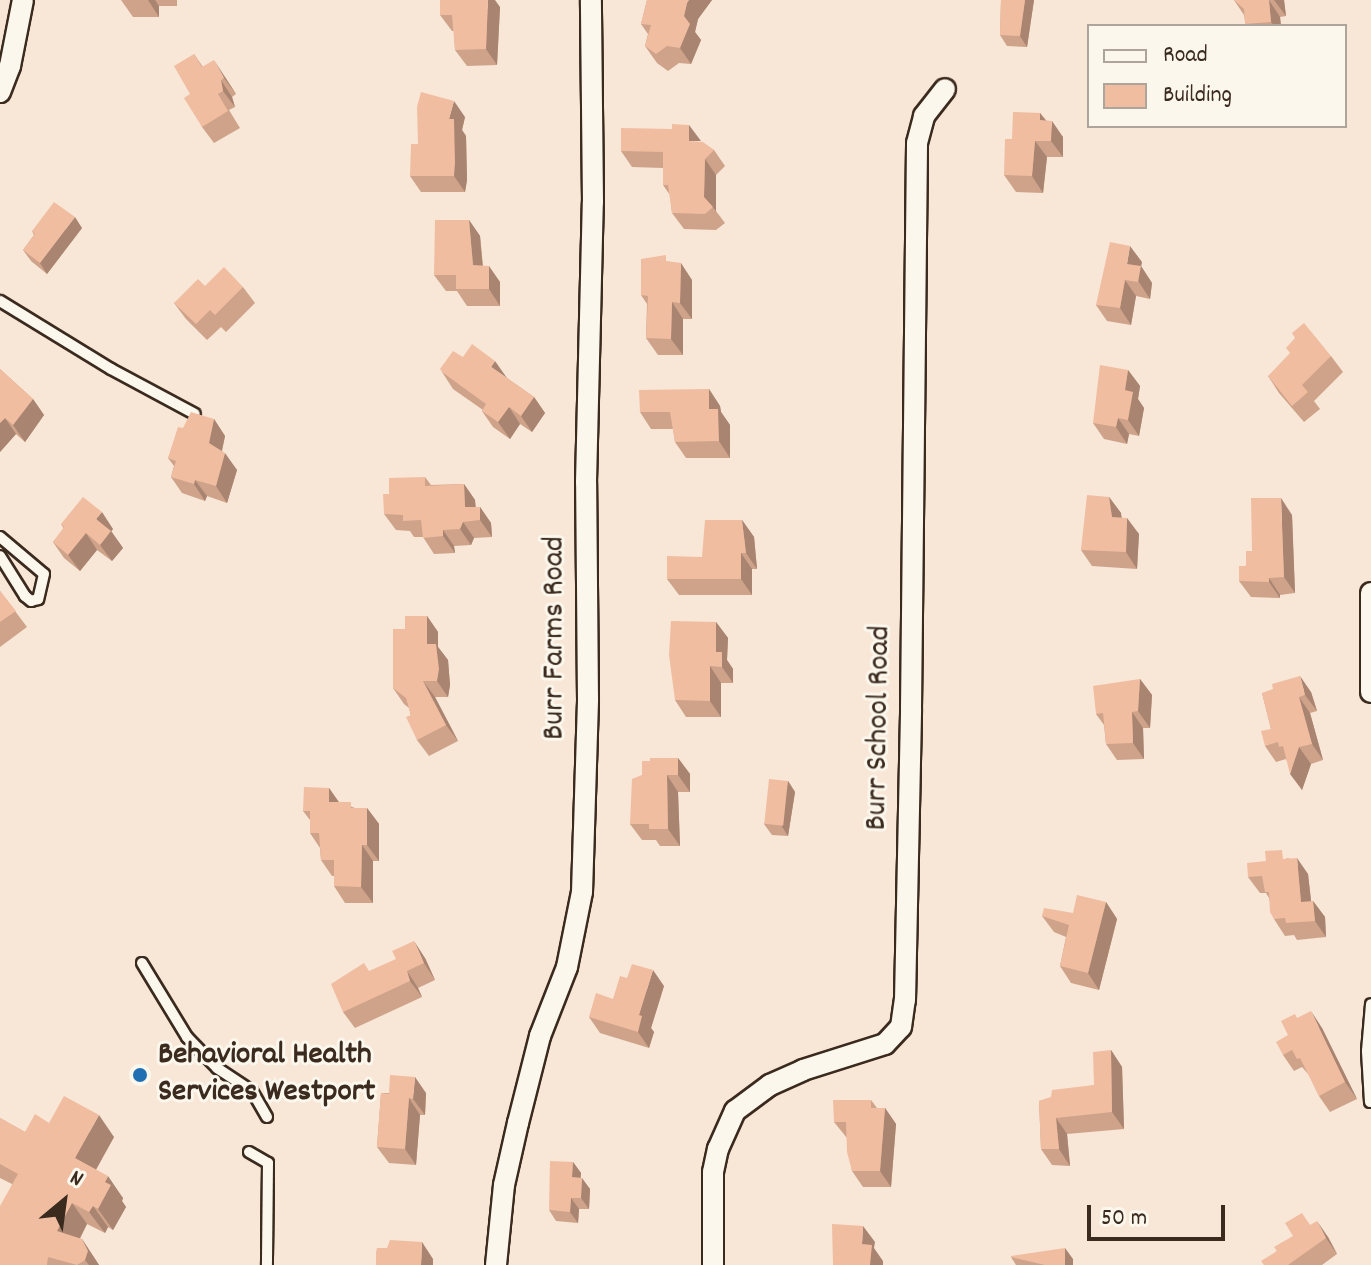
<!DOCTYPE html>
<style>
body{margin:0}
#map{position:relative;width:1371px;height:1265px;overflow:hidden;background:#f8e6d6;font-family:Dekko,sans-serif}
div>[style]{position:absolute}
.roads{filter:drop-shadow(2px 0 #3b2a1e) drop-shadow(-2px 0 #3b2a1e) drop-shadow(0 2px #3b2a1e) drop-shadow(0 -2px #3b2a1e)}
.service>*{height:10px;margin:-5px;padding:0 5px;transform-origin:5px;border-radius:5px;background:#fbf7ec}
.minor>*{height:20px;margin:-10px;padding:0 10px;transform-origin:10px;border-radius:10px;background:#fbf7ec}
.wall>*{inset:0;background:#cea38a}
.shaded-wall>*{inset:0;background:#a88471}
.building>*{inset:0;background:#f0bda1;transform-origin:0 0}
.dots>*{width:22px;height:22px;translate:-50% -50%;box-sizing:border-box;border:4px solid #fbf7ec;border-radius:50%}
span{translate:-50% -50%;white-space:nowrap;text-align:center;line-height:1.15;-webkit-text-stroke:6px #fbf7ec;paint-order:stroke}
.street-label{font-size:32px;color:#3b2a1e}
.poi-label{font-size:32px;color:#3b2a1e;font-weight:700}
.left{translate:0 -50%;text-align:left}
.legend{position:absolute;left:1087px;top:24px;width:260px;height:104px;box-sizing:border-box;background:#fbf7ec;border:2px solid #aea59a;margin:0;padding:10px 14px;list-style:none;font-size:24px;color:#3b2a1e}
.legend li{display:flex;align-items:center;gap:16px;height:40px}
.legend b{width:40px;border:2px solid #aea59a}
.north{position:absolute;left:24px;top:1161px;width:80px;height:80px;-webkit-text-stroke:6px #fbf7ec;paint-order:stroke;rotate:29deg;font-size:22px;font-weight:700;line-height:32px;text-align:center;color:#3b2a1e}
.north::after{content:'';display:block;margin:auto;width:28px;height:36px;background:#3b2a1e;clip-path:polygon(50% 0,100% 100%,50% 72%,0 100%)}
.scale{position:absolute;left:1087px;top:1205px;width:138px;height:36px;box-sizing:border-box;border:4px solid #3b2a1e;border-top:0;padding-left:10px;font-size:24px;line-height:28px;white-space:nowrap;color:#3b2a1e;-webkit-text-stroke:6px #fbf7ec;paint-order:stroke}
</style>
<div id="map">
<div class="roads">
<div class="service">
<div style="left:0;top:301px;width:130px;rotate:31.5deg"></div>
<div style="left:111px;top:369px;width:95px;rotate:28.2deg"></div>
<div style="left:0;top:537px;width:57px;rotate:40.1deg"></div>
<div style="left:44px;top:574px;width:26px;rotate:103deg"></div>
<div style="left:38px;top:599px;width:7px;rotate:164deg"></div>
<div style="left:31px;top:601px;width:8px;rotate:-140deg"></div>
<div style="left:25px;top:596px;width:47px;rotate:-122deg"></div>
<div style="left:142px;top:963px;width:87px;rotate:58.7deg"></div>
<div style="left:187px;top:1037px;width:43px;rotate:45.9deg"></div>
<div style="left:217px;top:1068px;width:42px;rotate:33.3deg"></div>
<div style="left:252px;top:1091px;width:30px;rotate:60deg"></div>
<div style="left:1370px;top:1102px;width:51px;rotate:-93.4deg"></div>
<div style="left:1367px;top:1051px;width:47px;rotate:-85.1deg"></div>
<div style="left:249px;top:1152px;width:22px;rotate:30deg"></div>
<div style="left:268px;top:1163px;width:102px;rotate:90.6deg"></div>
</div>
<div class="minor">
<div style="left:0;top:92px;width:28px;rotate:-69deg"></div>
<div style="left:10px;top:66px;width:67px;rotate:-78.9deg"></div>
<div style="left:1371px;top:593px;width:99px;rotate:90deg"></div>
<div style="left:496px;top:1265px;width:80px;rotate:-84.3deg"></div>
<div style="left:504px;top:1185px;width:64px;rotate:-77.3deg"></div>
<div style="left:518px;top:1123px;width:90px;rotate:-75.8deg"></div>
<div style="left:540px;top:1036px;width:74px;rotate:-68.6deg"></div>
<div style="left:567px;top:967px;width:76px;rotate:-78.7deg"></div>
<div style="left:582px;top:892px;width:193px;rotate:-88.2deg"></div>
<div style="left:588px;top:699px;width:217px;rotate:-90.5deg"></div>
<div style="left:586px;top:482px;width:280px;rotate:-88.6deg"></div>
<div style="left:593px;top:202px;width:202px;rotate:-90.6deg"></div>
<div style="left:713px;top:1265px;width:93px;rotate:-90deg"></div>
<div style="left:713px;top:1172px;width:24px;rotate:-78deg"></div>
<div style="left:718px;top:1149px;width:42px;rotate:-65.9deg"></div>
<div style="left:735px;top:1111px;width:44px;rotate:-36.6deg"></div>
<div style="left:770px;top:1085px;width:36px;rotate:-24deg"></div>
<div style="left:803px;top:1070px;width:86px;rotate:-17.6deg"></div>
<div style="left:885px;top:1044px;width:23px;rotate:-47deg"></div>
<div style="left:901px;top:1027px;width:27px;rotate:-82deg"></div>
<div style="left:905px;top:1000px;width:291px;rotate:-88.8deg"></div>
<div style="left:911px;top:709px;width:566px;rotate:-89.39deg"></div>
<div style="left:917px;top:143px;width:28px;rotate:-75deg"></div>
<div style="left:924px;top:116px;width:34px;rotate:-52deg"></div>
</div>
</div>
<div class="wall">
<div style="clip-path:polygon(121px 0,177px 0,177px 6px,159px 6px,159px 17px,133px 17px)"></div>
<div style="clip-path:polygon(647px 0,712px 0,698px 19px,695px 32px,701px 40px,691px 64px,679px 63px,668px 71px,657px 63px,645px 46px,648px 34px,641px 24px)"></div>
<div style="clip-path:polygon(1001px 0,1034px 0,1027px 47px,1007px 46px,1000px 35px)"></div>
<div style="clip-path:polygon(1234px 0,1284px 0,1286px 16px,1280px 17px,1281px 26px,1246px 26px,1244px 15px)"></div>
<div style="clip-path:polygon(500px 7px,497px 65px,467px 66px,455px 50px,454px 31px,452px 31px,440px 15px)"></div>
<div style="clip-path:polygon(194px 54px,203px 67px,225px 77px,236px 94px,232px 97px,235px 107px,229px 110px,240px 128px,214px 143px,202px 127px,190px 94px)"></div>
<div style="clip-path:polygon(1040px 113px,1046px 120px,1063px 137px,1063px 157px,1047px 157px,1043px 193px,1016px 192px,1004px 175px,1012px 139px)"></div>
<div style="clip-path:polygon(465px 117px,462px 130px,466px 136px,467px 180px,465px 192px,421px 192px,410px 176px,418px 144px)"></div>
<div style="clip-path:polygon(701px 142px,714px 150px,725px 166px,716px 175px,716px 211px,725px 223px,716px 230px,684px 229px,672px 213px,670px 195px,663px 185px,663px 168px,632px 167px,621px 151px)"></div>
<div style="clip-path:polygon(469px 220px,480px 236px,483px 266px,500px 282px,500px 306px,467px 306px,457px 291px,446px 291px,434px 275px)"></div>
<div style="clip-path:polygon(82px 228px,47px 274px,31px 261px,23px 250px,34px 235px,32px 231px)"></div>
<div style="clip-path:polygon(671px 262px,692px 280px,692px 319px,683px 319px,683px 355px,658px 355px,646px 338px,647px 304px,641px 295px)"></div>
<div style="clip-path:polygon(1142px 262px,1141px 266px,1152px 283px,1150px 299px,1136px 296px,1131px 325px,1107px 321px,1096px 305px)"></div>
<div style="clip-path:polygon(205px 286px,243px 287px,255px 303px,226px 332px,221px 327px,207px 340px,186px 319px,174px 303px)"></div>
<div style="clip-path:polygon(1331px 356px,1343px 372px,1314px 401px,1320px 409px,1304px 422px,1279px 393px,1268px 376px)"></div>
<div style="clip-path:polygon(463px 357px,507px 378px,534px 397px,545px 413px,532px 432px,520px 424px,510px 439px,493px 427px,482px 411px,483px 410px,453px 389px,442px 372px)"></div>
<div style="clip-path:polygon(0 369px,33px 399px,44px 415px,25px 442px,16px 434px,0 452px)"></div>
<div style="clip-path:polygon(1128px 370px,1140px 386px,1138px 399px,1144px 408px,1139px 436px,1129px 434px,1127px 444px,1104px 439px,1093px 423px)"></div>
<div style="clip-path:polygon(709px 389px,720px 406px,721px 412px,730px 425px,730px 458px,686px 458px,675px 442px,673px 429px,651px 429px,640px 412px)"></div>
<div style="clip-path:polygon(214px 419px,225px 436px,222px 451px,237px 470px,227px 503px,207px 496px,205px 501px,182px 493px,171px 477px,174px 466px,168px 458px,183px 428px)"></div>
<div style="clip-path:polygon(425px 477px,431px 485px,464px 484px,475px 500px,476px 507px,480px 507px,491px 523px,492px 537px,474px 538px,471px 545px,454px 546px,455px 553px,434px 554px,423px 537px,414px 537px,410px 531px,396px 530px,384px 514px,389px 494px)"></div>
<div style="clip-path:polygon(1109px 497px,1121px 513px,1121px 518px,1139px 534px,1137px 569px,1092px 566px,1081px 550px)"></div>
<div style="clip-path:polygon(1292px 515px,1295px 593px,1280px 595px,1280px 598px,1251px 597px,1239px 581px,1252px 551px)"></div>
<div style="clip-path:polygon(742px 520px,754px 537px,757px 569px,752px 569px,752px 595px,679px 595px,667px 579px,702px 557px)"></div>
<div style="clip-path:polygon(61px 524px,113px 529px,111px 531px,123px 548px,112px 561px,97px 550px,80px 571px,64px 558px,53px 542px,64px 529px)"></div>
<div style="clip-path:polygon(0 591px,27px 627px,0 647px)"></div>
<div style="clip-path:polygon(427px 616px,438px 632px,438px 647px,448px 660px,450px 685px,448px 697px,435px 697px,458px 741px,429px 756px,417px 740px,409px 708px,404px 704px,393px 688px,405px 629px)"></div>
<div style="clip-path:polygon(716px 622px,728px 638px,727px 660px,733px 669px,733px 683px,721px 683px,721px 717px,686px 717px,675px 700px)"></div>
<div style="clip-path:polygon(1140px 679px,1152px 695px,1150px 728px,1143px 728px,1144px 759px,1117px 760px,1106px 744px,1104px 725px,1096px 714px)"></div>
<div style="clip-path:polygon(1311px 692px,1317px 711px,1310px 713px,1323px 760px,1311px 764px,1302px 790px,1286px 759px,1276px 762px,1265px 746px,1271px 729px,1262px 693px)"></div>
<div style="clip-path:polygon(678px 758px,690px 774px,690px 792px,678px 792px,680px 846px,660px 846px,656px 840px,642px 840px,630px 824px,642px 775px,650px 761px)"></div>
<div style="clip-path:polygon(788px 781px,795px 792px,788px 836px,772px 835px,764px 824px)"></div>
<div style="clip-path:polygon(329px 788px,339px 802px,355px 808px,367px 808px,379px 824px,379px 861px,373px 861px,373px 903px,345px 903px,334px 886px,334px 876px,332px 876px,321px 860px,320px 848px,310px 833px,310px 820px,303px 811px)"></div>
<div style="clip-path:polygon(1288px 858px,1308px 874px,1311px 901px,1313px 901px,1325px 917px,1326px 937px,1297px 940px,1294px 935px,1285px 936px,1274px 919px,1269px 898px,1266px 893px,1260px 893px,1248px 877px)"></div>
<div style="clip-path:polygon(1106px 902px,1117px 919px,1099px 990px,1071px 983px,1060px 966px,1066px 937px,1054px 932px,1042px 916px,1073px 913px)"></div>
<div style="clip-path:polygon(425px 958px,435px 980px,418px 988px,422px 997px,355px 1028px,343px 1012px,370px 971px)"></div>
<div style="clip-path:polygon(664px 986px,651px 1028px,654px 1032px,649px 1048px,600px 1033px,589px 1017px,613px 999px)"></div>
<div style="clip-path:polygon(1298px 1018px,1322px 1028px,1357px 1099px,1330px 1112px,1319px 1096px,1309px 1075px,1302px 1067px,1294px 1071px,1283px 1055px,1288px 1035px)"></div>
<div style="clip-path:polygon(1111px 1050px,1122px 1067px,1124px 1129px,1067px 1134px,1070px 1166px,1052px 1165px,1041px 1149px,1039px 1101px,1094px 1085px)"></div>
<div style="clip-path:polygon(381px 1093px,426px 1093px,425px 1115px,420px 1115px,416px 1165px,389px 1163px,377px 1147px)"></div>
<div style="clip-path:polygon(871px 1100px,877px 1108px,885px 1108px,896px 1124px,891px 1187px,863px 1187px,852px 1171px,847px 1138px,834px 1122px)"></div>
<div style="clip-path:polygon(0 1118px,25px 1132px,49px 1123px,114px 1137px,96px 1170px,123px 1198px,122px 1201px,126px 1207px,113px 1230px,108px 1227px,105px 1233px,87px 1224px,80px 1239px,82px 1239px,99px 1265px,0 1265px,12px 1184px,0 1178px)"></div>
<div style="clip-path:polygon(573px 1162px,581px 1173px,580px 1177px,590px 1189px,589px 1209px,579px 1209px,578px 1223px,556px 1221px,549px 1210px)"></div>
<div style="clip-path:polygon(1310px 1225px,1328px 1237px,1337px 1254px,1322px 1265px,1264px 1265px,1277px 1251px)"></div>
<div style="clip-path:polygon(1011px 1257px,1073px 1259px,1073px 1265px,1016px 1265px)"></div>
</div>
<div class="shaded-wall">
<div style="clip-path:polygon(148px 0,155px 0,159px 6px,159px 17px)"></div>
<div style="clip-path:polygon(488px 0,495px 0,500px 7px,497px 65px,486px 49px)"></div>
<div style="clip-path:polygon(689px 0,712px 0,698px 19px,695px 32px,701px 40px,691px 64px,680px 48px,684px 16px,687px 3px)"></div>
<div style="clip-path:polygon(1025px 0,1034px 0,1027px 47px,1020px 36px)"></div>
<div style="clip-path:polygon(1269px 0,1280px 17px,1281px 26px,1274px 26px,1271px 22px)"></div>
<div style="clip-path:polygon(1274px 0,1284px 0,1286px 16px)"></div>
<div style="clip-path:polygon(214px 60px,236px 94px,224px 78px)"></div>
<div style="clip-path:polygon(221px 80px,232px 97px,235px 107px,223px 91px)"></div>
<div style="clip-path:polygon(454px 101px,465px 117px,462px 130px,466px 136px,467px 180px,465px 192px,454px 176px,449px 119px)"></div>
<div style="clip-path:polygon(1040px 113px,1052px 129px,1052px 121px,1063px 137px,1063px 157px,1051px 141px,1040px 120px)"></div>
<div style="clip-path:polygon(689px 125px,701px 141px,689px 141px)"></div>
<div style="clip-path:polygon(1035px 141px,1047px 157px,1043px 193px,1032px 176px)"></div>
<div style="clip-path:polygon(705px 159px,716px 175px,716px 211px,704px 197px)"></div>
<div style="clip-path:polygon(75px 217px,82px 228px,47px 274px,40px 263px)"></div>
<div style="clip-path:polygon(469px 220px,480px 236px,484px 282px,473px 265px)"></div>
<div style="clip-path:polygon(1130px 246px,1142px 262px,1139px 276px,1141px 266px,1152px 283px,1150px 299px,1127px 264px)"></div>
<div style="clip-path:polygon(681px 263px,692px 280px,692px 319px,680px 303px)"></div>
<div style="clip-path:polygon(489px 266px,500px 282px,500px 306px,489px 289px)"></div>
<div style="clip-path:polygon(1125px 280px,1136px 296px,1131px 325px,1120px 308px)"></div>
<div style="clip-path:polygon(672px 302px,683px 319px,683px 355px,671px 339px)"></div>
<div style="clip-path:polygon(495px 361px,507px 378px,491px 367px)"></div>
<div style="clip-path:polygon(1128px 370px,1140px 386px,1138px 399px,1144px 408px,1139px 436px,1128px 420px,1125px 390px)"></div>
<div style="clip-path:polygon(709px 389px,720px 406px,721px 412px,730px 425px,730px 458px,719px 441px,709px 409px)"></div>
<div style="clip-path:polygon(534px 397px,545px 413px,532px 432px,521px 416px)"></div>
<div style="clip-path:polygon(33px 399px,44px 415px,25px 442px,13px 425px)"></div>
<div style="clip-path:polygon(509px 407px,520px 424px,510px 439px,498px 422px)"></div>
<div style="clip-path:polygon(5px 418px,16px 434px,0 452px,0 423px)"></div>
<div style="clip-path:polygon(1118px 418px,1129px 434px,1127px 444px,1116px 427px)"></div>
<div style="clip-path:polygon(214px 419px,225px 436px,220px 459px,209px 443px)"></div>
<div style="clip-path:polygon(225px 453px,237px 470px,227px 503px,216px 486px)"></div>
<div style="clip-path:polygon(195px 480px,207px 496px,205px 501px,194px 484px)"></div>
<div style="clip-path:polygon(464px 484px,475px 500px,476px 521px,465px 507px)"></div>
<div style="clip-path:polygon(1109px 497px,1121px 513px,1124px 533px,1112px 517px)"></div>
<div style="clip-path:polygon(1281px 498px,1292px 515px,1295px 593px,1284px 577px)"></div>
<div style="clip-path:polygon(480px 507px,491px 523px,492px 537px,480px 520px)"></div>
<div style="clip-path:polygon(102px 512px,113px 529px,108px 536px,96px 519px)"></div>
<div style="clip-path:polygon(1127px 518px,1139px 534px,1137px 569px,1126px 552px)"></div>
<div style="clip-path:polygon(742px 520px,754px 537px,757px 569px,746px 553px)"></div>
<div style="clip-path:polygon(463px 522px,474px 538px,471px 545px,460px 529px)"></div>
<div style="clip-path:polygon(443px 530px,454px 546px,455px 553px,443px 536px)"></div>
<div style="clip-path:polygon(111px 531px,123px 548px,112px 561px,100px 545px)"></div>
<div style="clip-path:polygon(86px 533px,97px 550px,80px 571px,68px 555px)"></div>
<div style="clip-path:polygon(741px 553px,752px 569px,752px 595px,741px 579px)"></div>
<div style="clip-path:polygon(1269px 578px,1280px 595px,1280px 598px,1269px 582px)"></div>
<div style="clip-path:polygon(427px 616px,438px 632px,438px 647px,448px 660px,450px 685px,448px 697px,437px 681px,427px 644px)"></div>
<div style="clip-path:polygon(716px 622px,728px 638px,727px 660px,733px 669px,733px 683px,722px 667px,716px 652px)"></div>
<div style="clip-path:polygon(710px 666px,721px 683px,721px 717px,710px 701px)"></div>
<div style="clip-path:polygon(1300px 676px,1311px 692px,1317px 711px,1305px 695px)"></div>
<div style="clip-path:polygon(1140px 679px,1152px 695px,1150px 728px,1138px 711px)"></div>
<div style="clip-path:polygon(423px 681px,435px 697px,458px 741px,446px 725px)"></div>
<div style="clip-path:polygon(1299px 697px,1310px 713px,1323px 760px,1312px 744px)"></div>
<div style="clip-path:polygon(1132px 712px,1143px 728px,1144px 759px,1133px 743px)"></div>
<div style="clip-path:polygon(1299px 747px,1311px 764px,1302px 790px,1290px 774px)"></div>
<div style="clip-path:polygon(678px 758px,690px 774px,690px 792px,678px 775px)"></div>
<div style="clip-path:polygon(667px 775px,678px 792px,680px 846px,668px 829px)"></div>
<div style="clip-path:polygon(788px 781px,795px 792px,788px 836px,781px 825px)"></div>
<div style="clip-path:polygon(329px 788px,340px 804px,329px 802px)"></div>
<div style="clip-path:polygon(367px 808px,379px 824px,379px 861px,367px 845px)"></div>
<div style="clip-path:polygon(362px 845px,373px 861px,373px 903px,361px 887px)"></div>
<div style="clip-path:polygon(1297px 858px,1308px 874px,1313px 918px,1301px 902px)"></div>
<div style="clip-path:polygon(1313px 901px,1325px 917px,1326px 937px,1315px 921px)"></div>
<div style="clip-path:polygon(1106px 902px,1117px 919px,1099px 990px,1088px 973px)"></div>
<div style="clip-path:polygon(414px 941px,425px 958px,435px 980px,424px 963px)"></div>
<div style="clip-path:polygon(653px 970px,664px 986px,651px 1028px,654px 1032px,649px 1048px,638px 1032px,639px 1015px)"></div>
<div style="clip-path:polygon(407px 971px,418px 988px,422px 997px,410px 981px)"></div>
<div style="clip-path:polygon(1311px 1011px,1322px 1028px,1357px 1099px,1345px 1082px)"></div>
<div style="clip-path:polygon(1111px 1050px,1122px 1067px,1124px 1129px,1112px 1112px)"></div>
<div style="clip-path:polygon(415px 1077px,426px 1093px,425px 1115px,413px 1099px)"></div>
<div style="clip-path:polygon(409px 1098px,420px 1115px,416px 1165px,405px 1149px)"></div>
<div style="clip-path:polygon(885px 1108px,896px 1124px,891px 1187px,880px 1171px)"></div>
<div style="clip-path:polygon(99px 1115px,114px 1137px,90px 1180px,75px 1158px)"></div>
<div style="clip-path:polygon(1056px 1118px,1067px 1134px,1070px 1166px,1059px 1149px)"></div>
<div style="clip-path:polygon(573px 1162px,581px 1173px,580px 1188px,572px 1177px)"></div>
<div style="clip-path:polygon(108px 1176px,123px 1198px,122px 1201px,126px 1207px,113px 1230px,98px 1209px,105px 1182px)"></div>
<div style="clip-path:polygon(582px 1178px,590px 1189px,589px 1209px,581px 1198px)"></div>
<div style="clip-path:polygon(571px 1198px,579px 1209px,578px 1223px,570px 1212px)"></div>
<div style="clip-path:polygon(72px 1203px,87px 1224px,72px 1253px,57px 1231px)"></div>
<div style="clip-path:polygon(93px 1206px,108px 1227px,105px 1233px,89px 1212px)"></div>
<div style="clip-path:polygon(1317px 1221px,1328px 1237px,1337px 1254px,1326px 1238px)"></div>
<div style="clip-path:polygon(863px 1226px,875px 1242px,874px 1248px,883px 1261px,883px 1265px,870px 1265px,862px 1244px)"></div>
<div style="clip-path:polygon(82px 1239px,99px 1265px,89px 1265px,85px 1260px)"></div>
<div style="clip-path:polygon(422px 1242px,433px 1259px,433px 1265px,421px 1265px)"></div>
<div style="clip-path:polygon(1065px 1248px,1073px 1259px,1073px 1265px,1065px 1265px)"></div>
</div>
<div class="building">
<div style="clip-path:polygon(440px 0,488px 0,486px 49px,455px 50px,452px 15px,440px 15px)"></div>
<div style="clip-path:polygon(647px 0,689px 0,687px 3px,684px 16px,690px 24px,680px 48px,667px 46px,656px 54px,645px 46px,651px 25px,641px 24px)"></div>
<div style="clip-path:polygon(1001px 0,1025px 0,1020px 36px,1000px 35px)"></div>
<div style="clip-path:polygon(1234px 0,1271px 0,1269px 0,1271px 22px,1245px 24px,1244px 9px)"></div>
<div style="clip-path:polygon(194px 54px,202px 67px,214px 60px,224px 78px,221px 80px,223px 91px,218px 94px,228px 111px,202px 127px,184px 98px,190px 94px,174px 66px)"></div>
<div style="clip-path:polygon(421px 92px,454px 101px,449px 119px,454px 119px,455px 163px,454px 176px,410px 176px,411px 144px,418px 144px,417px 107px)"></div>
<div style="clip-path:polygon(1013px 112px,1040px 113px,1040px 120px,1052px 121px,1051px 141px,1035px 141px,1032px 176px,1004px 175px,1005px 139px,1012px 139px)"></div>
<div style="clip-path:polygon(672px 124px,689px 125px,689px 141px,703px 142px,714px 150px,705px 159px,704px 197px,713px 207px,705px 214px,672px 213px,668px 185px,663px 185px,663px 152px,621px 151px,621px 128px,672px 129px)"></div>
<div style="clip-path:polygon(54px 202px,75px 217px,40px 263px,23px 250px,35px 234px,32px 231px)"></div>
<div style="clip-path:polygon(435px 220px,469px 220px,473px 265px,489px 266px,489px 289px,456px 289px,456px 275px,434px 275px)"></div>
<div style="clip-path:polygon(1110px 242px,1130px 246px,1127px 264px,1141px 266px,1138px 282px,1125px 280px,1120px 308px,1096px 305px)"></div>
<div style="clip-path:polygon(666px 255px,666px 261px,681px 263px,680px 303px,672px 302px,671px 339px,646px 338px,648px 296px,641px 295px,641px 259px)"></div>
<div style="clip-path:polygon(224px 267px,243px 287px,215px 315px,210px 310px,196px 324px,174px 303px,198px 279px,205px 286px)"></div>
<div style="clip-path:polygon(1304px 323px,1331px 356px,1302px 385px,1308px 392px,1292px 406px,1268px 376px,1290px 353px,1286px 348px,1295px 338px,1292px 333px)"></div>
<div style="clip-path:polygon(472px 344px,495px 361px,491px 367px,534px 397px,521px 416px,509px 407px,498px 422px,482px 411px,486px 404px,442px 372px,440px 369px,453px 351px,463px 357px)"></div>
<div style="clip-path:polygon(1100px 365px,1128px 370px,1125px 390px,1133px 392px,1128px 420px,1118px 418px,1116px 427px,1093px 423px)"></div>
<div style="clip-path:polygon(0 369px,33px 399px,13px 425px,5px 418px,0 423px)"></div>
<div style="clip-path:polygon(709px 389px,709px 409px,718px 409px,719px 441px,675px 442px,670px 412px,640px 412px,639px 390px)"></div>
<div style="clip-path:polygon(191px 412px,214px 419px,209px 443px,225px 453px,216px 486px,195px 480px,194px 484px,171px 477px,176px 461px,168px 458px,178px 427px,183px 428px)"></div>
<div style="clip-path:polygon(425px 477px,425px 486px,464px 484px,465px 507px,480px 507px,480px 520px,463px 522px,460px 529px,443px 530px,443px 536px,423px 538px,421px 520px,403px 521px,403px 515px,384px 514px,383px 494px,389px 494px,389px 478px)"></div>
<div style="clip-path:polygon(1087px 495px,1109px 497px,1112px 517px,1127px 518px,1126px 552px,1081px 550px)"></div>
<div style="clip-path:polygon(83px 497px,102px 512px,96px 519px,111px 531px,100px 545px,86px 533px,68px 555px,53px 542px,64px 527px,61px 524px)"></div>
<div style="clip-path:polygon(1251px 498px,1281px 498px,1284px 577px,1269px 578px,1269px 582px,1239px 581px,1239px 566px,1246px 566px,1246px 551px,1252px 551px)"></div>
<div style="clip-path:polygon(705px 520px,742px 520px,746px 553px,741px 553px,741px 579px,667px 579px,667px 556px,702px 557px)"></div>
<div style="clip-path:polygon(0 591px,16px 611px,0 622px)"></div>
<div style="clip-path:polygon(405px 616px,427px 616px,427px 644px,436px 644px,439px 669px,437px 681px,423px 681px,446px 725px,417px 740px,406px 717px,411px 715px,406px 698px,393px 688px,393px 629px,405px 629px)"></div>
<div style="clip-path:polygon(671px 621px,716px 622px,716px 652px,722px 652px,722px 667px,710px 666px,710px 701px,675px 700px,669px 655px)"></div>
<div style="clip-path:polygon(1300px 676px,1305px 695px,1299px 697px,1312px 744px,1299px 747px,1290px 774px,1283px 746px,1279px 747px,1278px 742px,1265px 746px,1261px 731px,1271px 729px,1262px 693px,1273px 689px,1272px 684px)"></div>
<div style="clip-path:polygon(1140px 679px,1138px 711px,1132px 712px,1133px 743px,1106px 744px,1103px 713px,1096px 714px,1093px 686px)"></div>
<div style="clip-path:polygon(650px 758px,678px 758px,678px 775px,667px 775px,668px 829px,649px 829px,649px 824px,630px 824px,632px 779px,642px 775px,642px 761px,650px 761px)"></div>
<div style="left:769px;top:779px;width:19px;height:45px;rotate:6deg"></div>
<div style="clip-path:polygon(304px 787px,329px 788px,329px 802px,351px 802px,351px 808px,367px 808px,367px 845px,362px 845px,361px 887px,334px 886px,334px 860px,321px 860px,319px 833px,310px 833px,310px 811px,303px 811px)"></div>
<div style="clip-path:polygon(1282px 850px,1283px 859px,1297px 858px,1301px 902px,1313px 901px,1315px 921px,1286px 923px,1285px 918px,1274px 919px,1270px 912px,1269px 892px,1265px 892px,1262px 876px,1248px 877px,1247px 863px,1266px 861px,1265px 851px)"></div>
<div style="clip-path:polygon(1077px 895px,1106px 902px,1088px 973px,1060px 966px,1069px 925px,1042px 916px,1044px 908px,1073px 913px)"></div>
<div style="clip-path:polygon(414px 941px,424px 963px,407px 971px,410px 981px,343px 1012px,331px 984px,364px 963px,369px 971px,396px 959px,392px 951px)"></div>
<div style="clip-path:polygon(632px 964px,653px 970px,639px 1015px,642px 1016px,638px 1032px,589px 1017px,596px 993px,613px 999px,620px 976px,627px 978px)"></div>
<div style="clip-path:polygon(1311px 1011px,1345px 1082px,1319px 1096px,1300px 1058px,1297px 1059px,1292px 1050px,1283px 1055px,1276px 1042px,1288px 1035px,1281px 1021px,1295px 1014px,1297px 1018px)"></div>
<div style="clip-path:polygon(1111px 1050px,1112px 1112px,1056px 1118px,1059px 1149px,1041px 1149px,1039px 1101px,1051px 1097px,1052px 1090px,1094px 1085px,1093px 1052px)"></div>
<div style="clip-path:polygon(390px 1075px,415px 1077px,413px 1099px,409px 1098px,405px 1149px,377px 1147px,381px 1093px,389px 1094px)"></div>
<div style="clip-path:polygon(64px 1096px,99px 1115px,75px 1158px,108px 1176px,105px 1182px,111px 1185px,98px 1209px,93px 1206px,89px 1212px,72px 1203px,57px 1231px,82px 1239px,88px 1251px,85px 1260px,77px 1265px,48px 1257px,47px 1265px,0 1265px,0 1206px,18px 1174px,0 1164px,0 1118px,25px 1132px,35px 1114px,49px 1123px)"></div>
<div style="clip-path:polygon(833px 1100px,871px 1100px,871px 1108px,885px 1108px,880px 1171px,852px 1171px,847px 1152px,846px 1122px,834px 1122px)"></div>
<div style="clip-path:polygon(550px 1161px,573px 1162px,572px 1177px,582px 1178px,581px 1198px,571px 1198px,570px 1212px,549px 1210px)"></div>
<div style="clip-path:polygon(1302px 1213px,1310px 1225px,1317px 1221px,1326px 1238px,1288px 1265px,1264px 1265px,1261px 1261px,1277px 1251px,1274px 1247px,1293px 1236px,1285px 1223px)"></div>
<div style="clip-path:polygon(832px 1224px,863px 1226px,862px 1244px,872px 1245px,870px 1265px,833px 1265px)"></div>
<div style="clip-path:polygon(390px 1240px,422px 1242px,421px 1265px,376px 1265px,376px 1252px,377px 1248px,387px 1248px)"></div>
<div style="clip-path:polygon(1065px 1248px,1065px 1265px,1045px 1265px,1011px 1257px,1011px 1256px)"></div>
</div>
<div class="dots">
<div style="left:140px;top:1075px;background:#1f6fb2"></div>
</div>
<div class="street-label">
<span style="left:556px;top:638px;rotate:-90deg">Burr Farms Road</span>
<span style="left:880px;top:728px;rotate:-89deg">Burr School Road</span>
</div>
<div class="poi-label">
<span class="left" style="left:158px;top:1075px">Behavioral Health<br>Services Westport</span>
</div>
<ul class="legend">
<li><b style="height:10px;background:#fbf7ec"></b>Road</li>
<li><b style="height:22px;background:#f0bda1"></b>Building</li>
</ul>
<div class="north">N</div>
<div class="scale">50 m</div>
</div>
